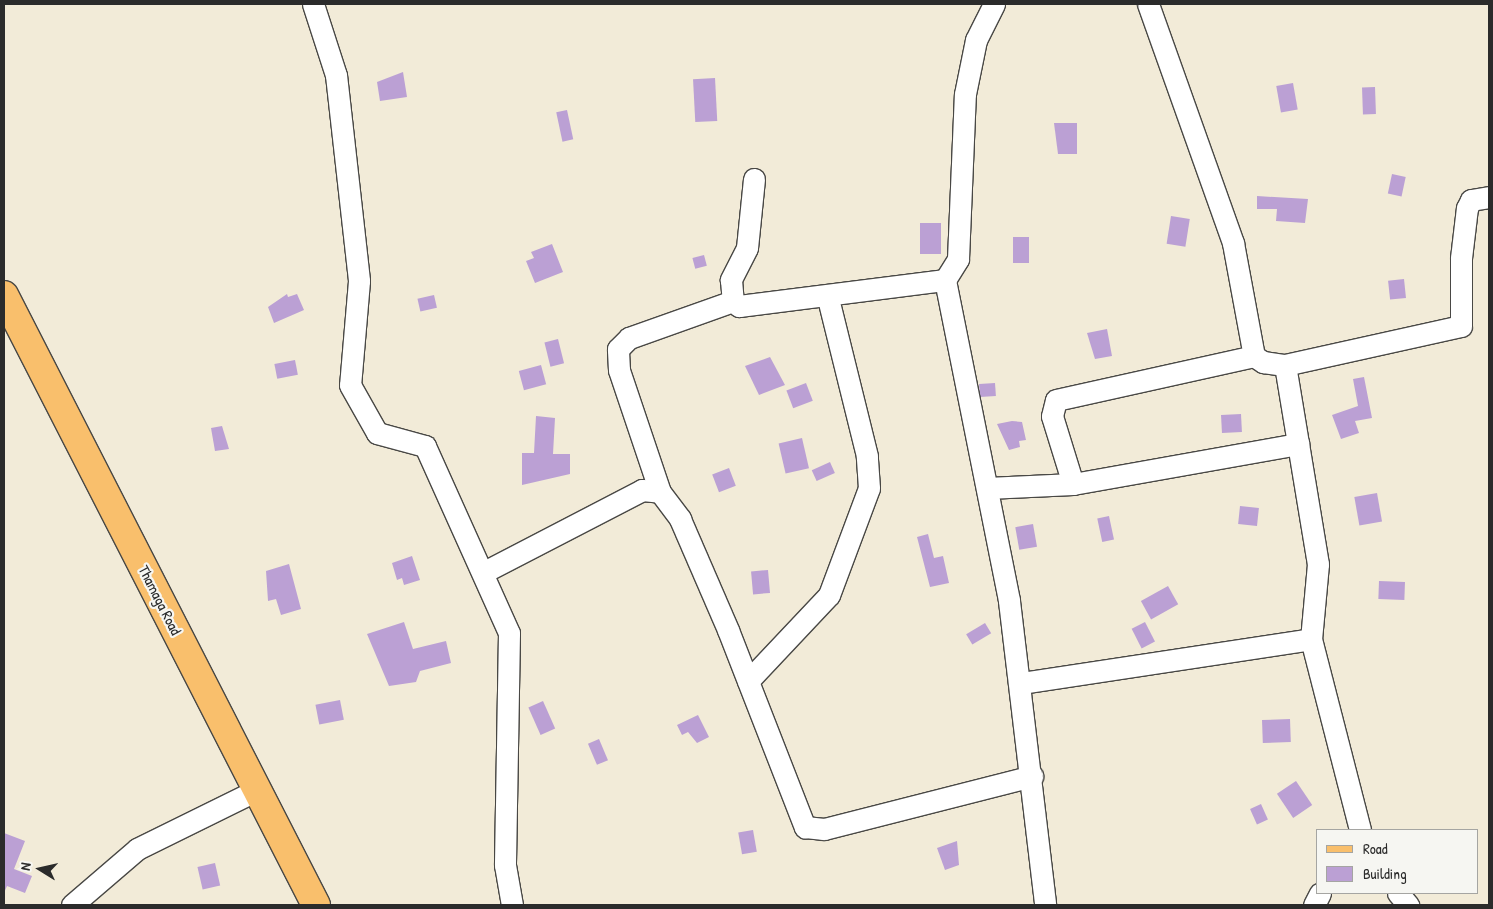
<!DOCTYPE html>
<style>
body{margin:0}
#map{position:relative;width:1493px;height:909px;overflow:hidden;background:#f2ebd8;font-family:"Patrick Hand",sans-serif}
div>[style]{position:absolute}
.building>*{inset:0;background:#bba0d4;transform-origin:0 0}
.roads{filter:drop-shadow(1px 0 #494845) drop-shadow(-1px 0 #494845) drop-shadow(0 1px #494845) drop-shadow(0 -1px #494845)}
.minor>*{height:21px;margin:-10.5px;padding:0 10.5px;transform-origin:10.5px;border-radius:10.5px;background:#fff}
.major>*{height:28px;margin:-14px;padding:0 14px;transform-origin:14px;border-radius:14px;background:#f9bf6c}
span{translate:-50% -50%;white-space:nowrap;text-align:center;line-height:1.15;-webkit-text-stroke:4.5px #f6f6f2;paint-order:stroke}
.street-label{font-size:15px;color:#2b2b2b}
.frame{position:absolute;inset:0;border:5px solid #2b2b2b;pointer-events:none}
.legend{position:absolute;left:1316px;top:829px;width:162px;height:65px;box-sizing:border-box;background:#f6f6f2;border:1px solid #a5a5a2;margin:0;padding:6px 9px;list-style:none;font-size:15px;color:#2b2b2b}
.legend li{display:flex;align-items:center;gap:10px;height:25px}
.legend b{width:25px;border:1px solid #a5a5a2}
.north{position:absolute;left:15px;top:844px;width:50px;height:50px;-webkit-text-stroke:4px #f6f6f2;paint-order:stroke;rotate:280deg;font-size:14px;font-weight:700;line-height:20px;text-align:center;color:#2b2b2b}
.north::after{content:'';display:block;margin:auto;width:18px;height:22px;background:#2b2b2b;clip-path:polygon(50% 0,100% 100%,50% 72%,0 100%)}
</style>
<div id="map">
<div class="building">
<div style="clip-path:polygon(403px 72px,407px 97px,380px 101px,377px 82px)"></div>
<div style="left:715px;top:78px;width:43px;height:22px;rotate:87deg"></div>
<div style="left:1293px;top:83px;width:27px;height:17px;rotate:80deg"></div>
<div style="left:1375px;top:87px;width:27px;height:13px;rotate:88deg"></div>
<div style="left:567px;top:110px;width:30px;height:11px;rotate:78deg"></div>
<div style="clip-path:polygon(1054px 123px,1077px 123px,1077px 154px,1058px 154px)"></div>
<div style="left:1392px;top:174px;width:14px;height:20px;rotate:12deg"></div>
<div style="clip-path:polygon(1257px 196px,1308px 199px,1305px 223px,1276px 221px,1277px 209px,1257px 209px)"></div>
<div style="left:1171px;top:216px;width:19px;height:28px;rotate:9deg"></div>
<div style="left:920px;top:223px;width:21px;height:31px"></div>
<div style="left:1013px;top:237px;width:16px;height:26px"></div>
<div style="clip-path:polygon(552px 244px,563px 272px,535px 283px,526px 261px,534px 258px,531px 252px)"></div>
<div style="left:704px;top:255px;width:11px;height:12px;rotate:75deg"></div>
<div style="left:1404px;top:279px;width:19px;height:16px;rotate:84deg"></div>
<div style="clip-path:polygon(287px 294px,288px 297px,297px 294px,304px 310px,274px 323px,268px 307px)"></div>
<div style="left:434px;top:295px;width:13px;height:17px;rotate:77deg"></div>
<div style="clip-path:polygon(1107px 329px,1112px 356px,1095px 359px,1087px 333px)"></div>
<div style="left:558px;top:339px;width:25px;height:14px;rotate:76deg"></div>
<div style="clip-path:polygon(770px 357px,785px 385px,759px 395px,745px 366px)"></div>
<div style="left:295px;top:360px;width:15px;height:21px;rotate:79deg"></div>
<div style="left:541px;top:365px;width:20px;height:23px;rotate:75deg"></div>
<div style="clip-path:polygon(1364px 377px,1372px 418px,1355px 421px,1359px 433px,1341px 439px,1332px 415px,1358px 406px,1353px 379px)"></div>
<div style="left:806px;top:383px;width:19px;height:21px;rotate:69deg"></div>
<div style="left:995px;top:383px;width:13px;height:16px;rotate:86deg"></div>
<div style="left:1241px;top:414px;width:18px;height:20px;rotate:87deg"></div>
<div style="clip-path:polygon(536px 416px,555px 418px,553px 454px,570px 454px,570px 474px,522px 485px,522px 453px,534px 453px)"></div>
<div style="clip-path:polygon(1012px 421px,1022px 422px,1026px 440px,1019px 441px,1020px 447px,1009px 450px,997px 424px)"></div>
<div style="clip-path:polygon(222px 426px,229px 449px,215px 451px,211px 428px)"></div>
<div style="left:802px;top:438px;width:31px;height:24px;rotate:77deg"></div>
<div style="left:830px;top:462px;width:12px;height:20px;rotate:66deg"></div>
<div style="left:729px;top:468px;width:19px;height:18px;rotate:69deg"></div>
<div style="left:1377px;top:493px;width:29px;height:23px;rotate:80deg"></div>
<div style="left:1240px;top:506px;width:19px;height:18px;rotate:6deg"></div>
<div style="left:1109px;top:516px;width:24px;height:12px;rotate:78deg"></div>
<div style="left:1033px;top:524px;width:23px;height:18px;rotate:80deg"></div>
<div style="clip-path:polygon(928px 534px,934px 558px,943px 556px,949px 583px,930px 587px,917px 537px)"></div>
<div style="clip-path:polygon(412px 556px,420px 580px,404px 585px,402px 578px,397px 580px,392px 563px)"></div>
<div style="clip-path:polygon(289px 564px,301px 609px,281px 615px,276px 599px,268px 601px,266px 571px)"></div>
<div style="left:768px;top:570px;width:23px;height:17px;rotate:85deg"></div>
<div style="left:1379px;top:581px;width:26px;height:18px;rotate:2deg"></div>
<div style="left:1168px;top:586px;width:21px;height:31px;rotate:61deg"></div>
<div style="clip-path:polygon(404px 622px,413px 649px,446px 641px,451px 663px,420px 671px,416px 682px,389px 686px,367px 634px)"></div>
<div style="left:1145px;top:622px;width:22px;height:15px;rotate:63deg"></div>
<div style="left:985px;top:623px;width:12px;height:22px;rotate:59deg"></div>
<div style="left:340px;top:700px;width:20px;height:25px;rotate:79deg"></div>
<div style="left:543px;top:701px;width:30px;height:16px;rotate:66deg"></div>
<div style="clip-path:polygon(698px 715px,709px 737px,697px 743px,688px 732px,682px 735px,677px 725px)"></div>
<div style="left:1290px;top:719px;width:23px;height:28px;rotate:88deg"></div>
<div style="left:599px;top:739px;width:23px;height:12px;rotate:67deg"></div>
<div style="left:1296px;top:781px;width:29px;height:23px;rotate:56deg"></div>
<div style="left:1261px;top:804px;width:17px;height:12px;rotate:66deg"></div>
<div style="left:753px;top:830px;width:22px;height:15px;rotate:80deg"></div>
<div style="clip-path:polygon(4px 833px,25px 841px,14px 869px,32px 876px,25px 893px,7px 886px,4px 893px)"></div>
<div style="clip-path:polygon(957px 841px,959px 865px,945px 870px,937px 848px)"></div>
<div style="left:215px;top:863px;width:23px;height:18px;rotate:77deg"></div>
</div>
<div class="roads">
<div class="minor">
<div style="left:313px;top:4px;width:75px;rotate:72.1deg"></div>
<div style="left:336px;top:75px;width:207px;rotate:83.6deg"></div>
<div style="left:359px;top:281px;width:104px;rotate:94.9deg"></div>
<div style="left:350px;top:385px;width:55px;rotate:60.6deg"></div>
<div style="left:377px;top:433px;width:50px;rotate:15.2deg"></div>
<div style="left:425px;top:446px;width:205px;rotate:65.8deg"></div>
<div style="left:509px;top:633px;width:232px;rotate:91deg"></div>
<div style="left:505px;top:865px;width:41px;rotate:80.1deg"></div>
<div style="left:1148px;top:4px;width:254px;rotate:70.4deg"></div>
<div style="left:1233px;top:243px;width:115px;rotate:79.5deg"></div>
<div style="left:1254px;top:356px;width:11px;rotate:34deg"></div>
<div style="left:1263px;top:362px;width:22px;rotate:8deg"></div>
<div style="left:1285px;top:365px;width:180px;rotate:-12.5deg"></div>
<div style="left:1461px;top:326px;width:68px;rotate:-90deg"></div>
<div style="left:1461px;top:258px;width:50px;rotate:-83.2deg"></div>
<div style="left:1467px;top:208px;width:9px;rotate:-63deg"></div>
<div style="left:1471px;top:200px;width:18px;rotate:-9deg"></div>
<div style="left:754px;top:179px;width:69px;rotate:95.8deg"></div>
<div style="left:747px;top:248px;width:36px;rotate:117deg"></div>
<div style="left:731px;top:280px;width:21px;rotate:85deg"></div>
<div style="left:733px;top:301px;width:8px;rotate:40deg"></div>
<div style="left:739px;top:306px;width:208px;rotate:-7.2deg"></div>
<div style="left:945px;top:280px;width:25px;rotate:-58deg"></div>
<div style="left:958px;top:259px;width:165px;rotate:-87.6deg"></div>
<div style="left:965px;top:94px;width:55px;rotate:-78.5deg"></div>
<div style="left:976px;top:40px;width:40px;rotate:-63.4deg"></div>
<div style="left:945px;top:280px;width:327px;rotate:78.7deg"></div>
<div style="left:1009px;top:601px;width:306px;rotate:83.2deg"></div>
<div style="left:1285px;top:365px;width:202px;rotate:80.6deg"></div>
<div style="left:1318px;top:564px;width:75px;rotate:95.3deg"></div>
<div style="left:1311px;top:639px;width:197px;rotate:75.6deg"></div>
<div style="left:1073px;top:484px;width:71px;rotate:-107.2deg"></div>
<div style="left:1052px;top:416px;width:16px;rotate:-76deg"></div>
<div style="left:1056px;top:400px;width:203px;rotate:-12.5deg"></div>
<div style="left:987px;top:488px;width:86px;rotate:-2.7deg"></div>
<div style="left:1073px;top:484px;width:229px;rotate:-10.1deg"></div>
<div style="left:660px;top:492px;width:129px;rotate:-108.6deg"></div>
<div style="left:619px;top:370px;width:21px;rotate:-93deg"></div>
<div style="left:618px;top:349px;width:16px;rotate:-45deg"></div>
<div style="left:629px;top:338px;width:110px;rotate:-19.6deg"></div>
<div style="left:484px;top:572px;width:178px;rotate:-27.4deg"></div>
<div style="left:642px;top:490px;width:18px;rotate:6deg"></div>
<div style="left:660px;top:492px;width:34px;rotate:53deg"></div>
<div style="left:680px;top:519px;width:121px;rotate:66.6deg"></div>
<div style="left:728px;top:630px;width:212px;rotate:68.7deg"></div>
<div style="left:805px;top:827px;width:19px;rotate:6deg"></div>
<div style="left:824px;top:829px;width:215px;rotate:-14.3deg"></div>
<div style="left:748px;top:681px;width:118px;rotate:-46.7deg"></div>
<div style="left:829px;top:595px;width:114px;rotate:-69.5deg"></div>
<div style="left:869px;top:488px;width:32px;rotate:-94deg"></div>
<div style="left:867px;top:456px;width:163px;rotate:-103.9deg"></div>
<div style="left:1021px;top:683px;width:293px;rotate:-8.6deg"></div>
<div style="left:1398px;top:893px;width:16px;rotate:50deg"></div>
<div style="left:72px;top:905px;width:86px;rotate:-40.7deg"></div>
<div style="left:137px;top:849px;width:134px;rotate:-26.2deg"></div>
<div style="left:1314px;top:905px;width:13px;rotate:-63deg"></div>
</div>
<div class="major">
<div style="left:4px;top:295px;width:685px;rotate:62.91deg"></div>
</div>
</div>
<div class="street-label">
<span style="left:160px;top:600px;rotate:63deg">Thamaga Road</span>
</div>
<div class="frame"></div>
<ul class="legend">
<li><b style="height:6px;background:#f9bf6c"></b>Road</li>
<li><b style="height:14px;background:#bba0d4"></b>Building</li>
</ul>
<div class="north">N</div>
</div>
